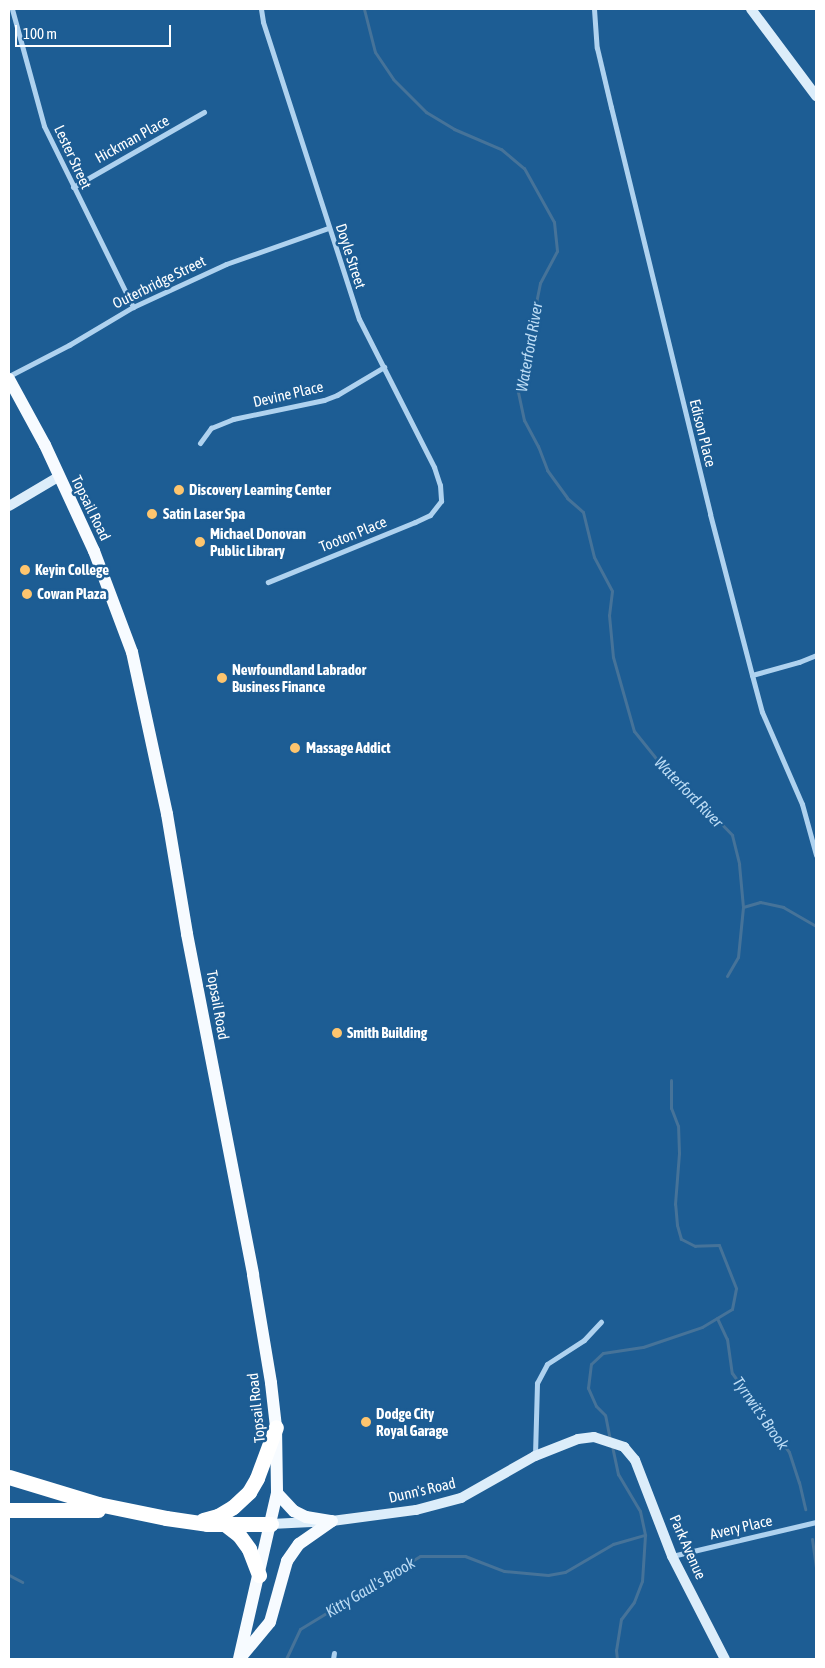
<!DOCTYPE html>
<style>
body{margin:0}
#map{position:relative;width:825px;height:1668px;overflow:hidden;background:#1d5d94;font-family:"Asap Condensed",sans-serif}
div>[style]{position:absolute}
.stream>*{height:3px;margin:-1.5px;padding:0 1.5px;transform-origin:1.5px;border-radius:1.5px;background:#467399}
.street>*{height:5px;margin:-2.5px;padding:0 2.5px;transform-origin:2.5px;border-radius:2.5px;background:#afd2ef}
.secondary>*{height:10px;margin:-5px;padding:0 5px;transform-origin:5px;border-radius:5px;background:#dcedfa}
.primary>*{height:12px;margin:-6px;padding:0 6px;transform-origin:6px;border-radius:6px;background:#f7fbff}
.highway>*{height:15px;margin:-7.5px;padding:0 7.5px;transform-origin:7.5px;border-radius:7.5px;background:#fff}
.dots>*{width:14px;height:14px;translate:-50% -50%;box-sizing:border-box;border:2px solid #1d5d94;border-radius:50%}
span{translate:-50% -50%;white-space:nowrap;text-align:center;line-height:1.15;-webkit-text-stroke:5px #1d5d94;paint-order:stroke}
.street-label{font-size:15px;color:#fff}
.poi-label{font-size:15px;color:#fff;font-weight:700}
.left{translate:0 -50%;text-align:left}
.water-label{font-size:16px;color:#bcdcf5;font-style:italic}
.frame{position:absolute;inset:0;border:10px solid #fff;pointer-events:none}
.scale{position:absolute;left:15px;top:25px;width:156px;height:22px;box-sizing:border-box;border:2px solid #fff;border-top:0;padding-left:6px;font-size:15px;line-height:18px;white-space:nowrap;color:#fff;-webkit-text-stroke:4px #1d5d94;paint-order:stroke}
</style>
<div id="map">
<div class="stream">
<div style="left:364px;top:9px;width:44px;rotate:75.7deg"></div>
<div style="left:375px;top:52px;width:32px;rotate:56deg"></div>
<div style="left:393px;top:79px;width:47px;rotate:45deg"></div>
<div style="left:426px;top:112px;width:33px;rotate:31deg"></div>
<div style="left:454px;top:129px;width:51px;rotate:23.1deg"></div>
<div style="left:501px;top:149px;width:30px;rotate:40deg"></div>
<div style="left:524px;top:168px;width:62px;rotate:60.9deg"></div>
<div style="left:554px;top:222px;width:29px;rotate:84deg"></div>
<div style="left:557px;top:251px;width:36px;rotate:118deg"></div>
<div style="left:540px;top:283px;width:111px;rotate:101.4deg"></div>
<div style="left:518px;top:392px;width:29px;rotate:78deg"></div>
<div style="left:524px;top:420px;width:30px;rotate:62deg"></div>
<div style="left:538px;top:446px;width:26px;rotate:69deg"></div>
<div style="left:547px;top:470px;width:34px;rotate:54deg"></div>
<div style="left:567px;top:498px;width:21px;rotate:41deg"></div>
<div style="left:583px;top:512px;width:46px;rotate:76.3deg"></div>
<div style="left:594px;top:557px;width:38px;rotate:62deg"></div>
<div style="left:612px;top:591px;width:24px;rotate:97deg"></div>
<div style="left:609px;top:615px;width:42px;rotate:84.6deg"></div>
<div style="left:613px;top:657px;width:77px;rotate:74.2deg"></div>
<div style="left:634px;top:731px;width:65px;rotate:51.2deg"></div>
<div style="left:675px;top:782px;width:46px;rotate:40.6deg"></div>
<div style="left:710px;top:812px;width:32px;rotate:46deg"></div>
<div style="left:732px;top:835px;width:30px;rotate:76deg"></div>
<div style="left:739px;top:864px;width:43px;rotate:84.7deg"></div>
<div style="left:743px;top:907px;width:50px;rotate:95.7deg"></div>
<div style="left:738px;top:957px;width:22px;rotate:120deg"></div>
<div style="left:743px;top:907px;width:18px;rotate:-16deg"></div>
<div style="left:760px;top:902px;width:24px;rotate:12deg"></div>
<div style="left:783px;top:907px;width:38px;rotate:30deg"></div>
<div style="left:717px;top:1318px;width:23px;rotate:65deg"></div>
<div style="left:727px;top:1339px;width:34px;rotate:82deg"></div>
<div style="left:732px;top:1373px;width:97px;rotate:54.2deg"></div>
<div style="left:789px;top:1452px;width:32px;rotate:72deg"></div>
<div style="left:799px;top:1482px;width:28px;rotate:77deg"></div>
<div style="left:610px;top:1440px;width:25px;rotate:-101deg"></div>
<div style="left:605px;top:1415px;width:13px;rotate:-135deg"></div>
<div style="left:596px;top:1406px;width:20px;rotate:-114deg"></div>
<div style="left:588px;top:1388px;width:24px;rotate:-83deg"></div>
<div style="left:591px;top:1364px;width:16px;rotate:-43deg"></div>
<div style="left:603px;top:1353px;width:40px;rotate:-8.5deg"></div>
<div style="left:643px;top:1347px;width:62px;rotate:-18.7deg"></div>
<div style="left:702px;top:1327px;width:35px;rotate:-31deg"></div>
<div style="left:732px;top:1309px;width:21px;rotate:-79deg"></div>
<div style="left:736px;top:1288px;width:46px;rotate:-111.6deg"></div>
<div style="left:719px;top:1245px;width:24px;rotate:178deg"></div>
<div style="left:695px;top:1246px;width:16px;rotate:-153deg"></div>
<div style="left:681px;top:1239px;width:15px;rotate:-106deg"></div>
<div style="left:677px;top:1225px;width:21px;rotate:-95deg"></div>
<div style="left:675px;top:1204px;width:51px;rotate:-85.5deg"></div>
<div style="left:679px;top:1153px;width:27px;rotate:-92deg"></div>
<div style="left:678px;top:1126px;width:19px;rotate:-111deg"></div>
<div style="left:671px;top:1108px;width:28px;rotate:-90deg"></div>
<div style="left:612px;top:1446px;width:29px;rotate:78deg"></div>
<div style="left:618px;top:1474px;width:43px;rotate:59.3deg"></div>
<div style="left:640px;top:1511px;width:25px;rotate:78deg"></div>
<div style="left:645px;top:1535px;width:46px;rotate:93.7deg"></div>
<div style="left:642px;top:1581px;width:22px;rotate:111deg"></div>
<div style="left:634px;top:1602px;width:21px;rotate:127deg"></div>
<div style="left:621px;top:1619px;width:31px;rotate:99deg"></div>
<div style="left:616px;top:1650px;width:9px;rotate:84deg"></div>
<div style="left:812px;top:1539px;width:28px;rotate:82deg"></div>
<div style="left:9px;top:1575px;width:15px;rotate:28deg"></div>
<div style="left:286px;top:1659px;width:33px;rotate:-65deg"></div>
<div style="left:300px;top:1629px;width:140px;rotate:-31.3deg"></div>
<div style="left:420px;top:1556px;width:45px"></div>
<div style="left:465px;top:1556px;width:42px;rotate:21deg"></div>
<div style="left:504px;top:1571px;width:44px;rotate:5.2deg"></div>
<div style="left:548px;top:1575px;width:17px;rotate:-10deg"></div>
<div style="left:565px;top:1572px;width:56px;rotate:-30.3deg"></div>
<div style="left:613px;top:1544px;width:33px;rotate:-16deg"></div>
</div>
<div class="street">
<div style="left:12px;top:9px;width:121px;rotate:74.7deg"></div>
<div style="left:44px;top:126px;width:202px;rotate:63.8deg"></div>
<div style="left:261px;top:9px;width:13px;rotate:81deg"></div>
<div style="left:263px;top:22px;width:312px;rotate:72.1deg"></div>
<div style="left:359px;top:319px;width:166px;rotate:63.1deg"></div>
<div style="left:434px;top:467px;width:19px;rotate:72deg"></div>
<div style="left:440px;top:485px;width:16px;rotate:86deg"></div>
<div style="left:441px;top:501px;width:18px;rotate:128deg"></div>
<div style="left:430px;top:515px;width:17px;rotate:155deg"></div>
<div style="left:415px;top:522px;width:159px;rotate:157.8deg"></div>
<div style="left:594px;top:9px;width:39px;rotate:86deg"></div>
<div style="left:597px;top:48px;width:61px;rotate:76.7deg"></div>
<div style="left:611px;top:107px;width:419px;rotate:76.3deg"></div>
<div style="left:710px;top:514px;width:166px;rotate:75.4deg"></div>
<div style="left:752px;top:675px;width:38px;rotate:75deg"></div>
<div style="left:762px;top:712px;width:100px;rotate:66.5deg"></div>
<div style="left:802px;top:804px;width:53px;rotate:74.6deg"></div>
<div style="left:73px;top:187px;width:151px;rotate:-29.8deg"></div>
<div style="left:9px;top:376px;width:68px;rotate:-27.3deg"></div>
<div style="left:69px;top:345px;width:74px;rotate:-30.7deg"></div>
<div style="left:133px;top:307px;width:102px;rotate:-24.8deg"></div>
<div style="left:226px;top:264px;width:108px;rotate:-19.4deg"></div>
<div style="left:200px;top:443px;width:19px;rotate:-54deg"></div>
<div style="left:211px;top:428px;width:24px;rotate:-22deg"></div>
<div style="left:233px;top:419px;width:93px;rotate:-11.8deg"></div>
<div style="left:324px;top:400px;width:14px;rotate:-21deg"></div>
<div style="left:337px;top:395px;width:55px;rotate:-30.8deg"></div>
<div style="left:752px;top:675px;width:49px;rotate:-15.5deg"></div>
<div style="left:799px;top:662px;width:18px;rotate:-22deg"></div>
<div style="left:535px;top:1455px;width:72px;rotate:-88.4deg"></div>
<div style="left:537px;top:1383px;width:21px;rotate:-62deg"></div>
<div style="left:547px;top:1364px;width:44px;rotate:-33deg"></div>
<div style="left:584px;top:1340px;width:25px;rotate:-47deg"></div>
<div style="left:672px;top:1556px;width:148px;rotate:-13.3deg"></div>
<div style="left:333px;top:1659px;width:6px;rotate:-81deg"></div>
</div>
<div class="secondary">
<div style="left:751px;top:9px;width:109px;rotate:53.2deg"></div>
<div style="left:9px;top:506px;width:57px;rotate:-30.6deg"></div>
<div style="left:271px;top:1524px;width:61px;rotate:-2.8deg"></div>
<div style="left:332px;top:1521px;width:85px;rotate:-7.5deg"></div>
<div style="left:416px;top:1510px;width:47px;rotate:-14.9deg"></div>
<div style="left:461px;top:1498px;width:85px;rotate:-29.6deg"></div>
<div style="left:535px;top:1456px;width:46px;rotate:-21.6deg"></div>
<div style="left:578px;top:1439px;width:16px;rotate:-7deg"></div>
<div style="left:594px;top:1437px;width:32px;rotate:18deg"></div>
<div style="left:624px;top:1447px;width:17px;rotate:50deg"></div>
<div style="left:635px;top:1460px;width:103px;rotate:68.9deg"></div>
<div style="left:672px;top:1556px;width:116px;rotate:62.8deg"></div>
</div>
<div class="primary">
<div style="left:9px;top:379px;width:75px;rotate:61.4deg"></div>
<div style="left:45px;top:445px;width:117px;rotate:65.2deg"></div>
<div style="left:94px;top:551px;width:108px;rotate:69.4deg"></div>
<div style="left:132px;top:652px;width:166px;rotate:77.8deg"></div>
<div style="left:167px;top:814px;width:122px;rotate:80.5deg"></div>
<div style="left:187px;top:934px;width:347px;rotate:79deg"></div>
<div style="left:253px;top:1275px;width:109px;rotate:80.5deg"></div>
<div style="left:271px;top:1383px;width:44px;rotate:83.5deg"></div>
<div style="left:276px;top:1427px;width:66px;rotate:89.1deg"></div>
<div style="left:277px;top:1493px;width:170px;rotate:102.9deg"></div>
<div style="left:277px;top:1493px;width:25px;rotate:47deg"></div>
<div style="left:294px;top:1511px;width:13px;rotate:27deg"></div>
<div style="left:306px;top:1517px;width:26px;rotate:9deg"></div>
<div style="left:241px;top:1657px;width:45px;rotate:-50.4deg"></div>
<div style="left:270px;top:1622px;width:63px;rotate:-74.4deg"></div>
<div style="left:287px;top:1561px;width:21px;rotate:-55deg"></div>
<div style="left:299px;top:1544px;width:40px;rotate:-34.9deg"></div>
</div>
<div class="highway">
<div style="left:9px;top:1477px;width:93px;rotate:16.9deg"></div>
<div style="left:98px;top:1504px;width:69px;rotate:11.6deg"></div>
<div style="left:166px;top:1518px;width:41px;rotate:8.3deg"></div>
<div style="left:207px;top:1524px;width:64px"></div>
<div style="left:9px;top:1510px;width:89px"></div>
<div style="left:203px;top:1520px;width:16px;rotate:-15deg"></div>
<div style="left:218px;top:1516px;width:17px;rotate:-31deg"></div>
<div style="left:233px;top:1507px;width:22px;rotate:-43deg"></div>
<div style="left:249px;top:1492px;width:16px;rotate:-60deg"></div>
<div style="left:257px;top:1478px;width:54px;rotate:-69.6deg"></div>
<div style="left:226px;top:1525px;width:16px;rotate:38deg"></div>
<div style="left:239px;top:1535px;width:17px;rotate:54deg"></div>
<div style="left:249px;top:1549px;width:28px;rotate:69deg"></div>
</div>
<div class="dots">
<div style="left:179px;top:490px;background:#fec56e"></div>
<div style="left:152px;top:514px;background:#fec56e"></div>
<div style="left:200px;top:542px;background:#fec56e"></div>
<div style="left:25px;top:570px;background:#fec56e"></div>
<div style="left:27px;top:594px;background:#fec56e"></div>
<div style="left:222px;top:678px;background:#fec56e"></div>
<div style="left:295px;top:748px;background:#fec56e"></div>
<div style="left:337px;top:1033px;background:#fec56e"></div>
<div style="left:366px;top:1422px;background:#fec56e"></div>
</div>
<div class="street-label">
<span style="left:132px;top:139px;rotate:-29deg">Hickman Place</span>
<span style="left:73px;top:157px;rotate:65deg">Lester Street</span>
<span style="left:351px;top:256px;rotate:72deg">Doyle Street</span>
<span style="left:159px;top:282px;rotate:-26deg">Outerbridge Street</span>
<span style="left:288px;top:394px;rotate:-13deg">Devine Place</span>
<span style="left:703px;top:433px;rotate:76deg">Edison Place</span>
<span style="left:91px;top:508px;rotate:64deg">Topsail Road</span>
<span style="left:353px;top:534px;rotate:-22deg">Tooton Place</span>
<span style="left:218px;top:1005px;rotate:80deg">Topsail Road</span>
<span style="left:256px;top:1408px;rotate:-96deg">Topsail Road</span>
<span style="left:422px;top:1490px;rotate:-13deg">Dunn's Road</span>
<span style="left:741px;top:1527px;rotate:-13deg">Avery Place</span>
<span style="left:688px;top:1547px;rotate:66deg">Park Avenue</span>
</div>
<div class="poi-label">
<span class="left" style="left:189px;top:490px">Discovery Learning Center</span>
<span class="left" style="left:163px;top:514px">Satin Laser Spa</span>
<span class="left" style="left:210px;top:542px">Michael Donovan<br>Public Library</span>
<span class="left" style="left:35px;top:570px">Keyin College</span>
<span class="left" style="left:37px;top:594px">Cowan Plaza</span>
<span class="left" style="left:232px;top:678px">Newfoundland Labrador<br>Business Finance</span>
<span class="left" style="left:306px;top:748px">Massage Addict</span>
<span class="left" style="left:347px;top:1033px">Smith Building</span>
<span class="left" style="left:376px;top:1422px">Dodge City<br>Royal Garage</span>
</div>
<div class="water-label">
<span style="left:529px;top:347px;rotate:-80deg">Waterford River</span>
<span style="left:689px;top:792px;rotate:46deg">Waterford River</span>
<span style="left:761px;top:1413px;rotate:55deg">Tyrrwit's Brook</span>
<span style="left:370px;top:1587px;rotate:-31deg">Kitty Gaul's Brook</span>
</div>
<div class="frame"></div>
<div class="scale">100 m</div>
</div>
